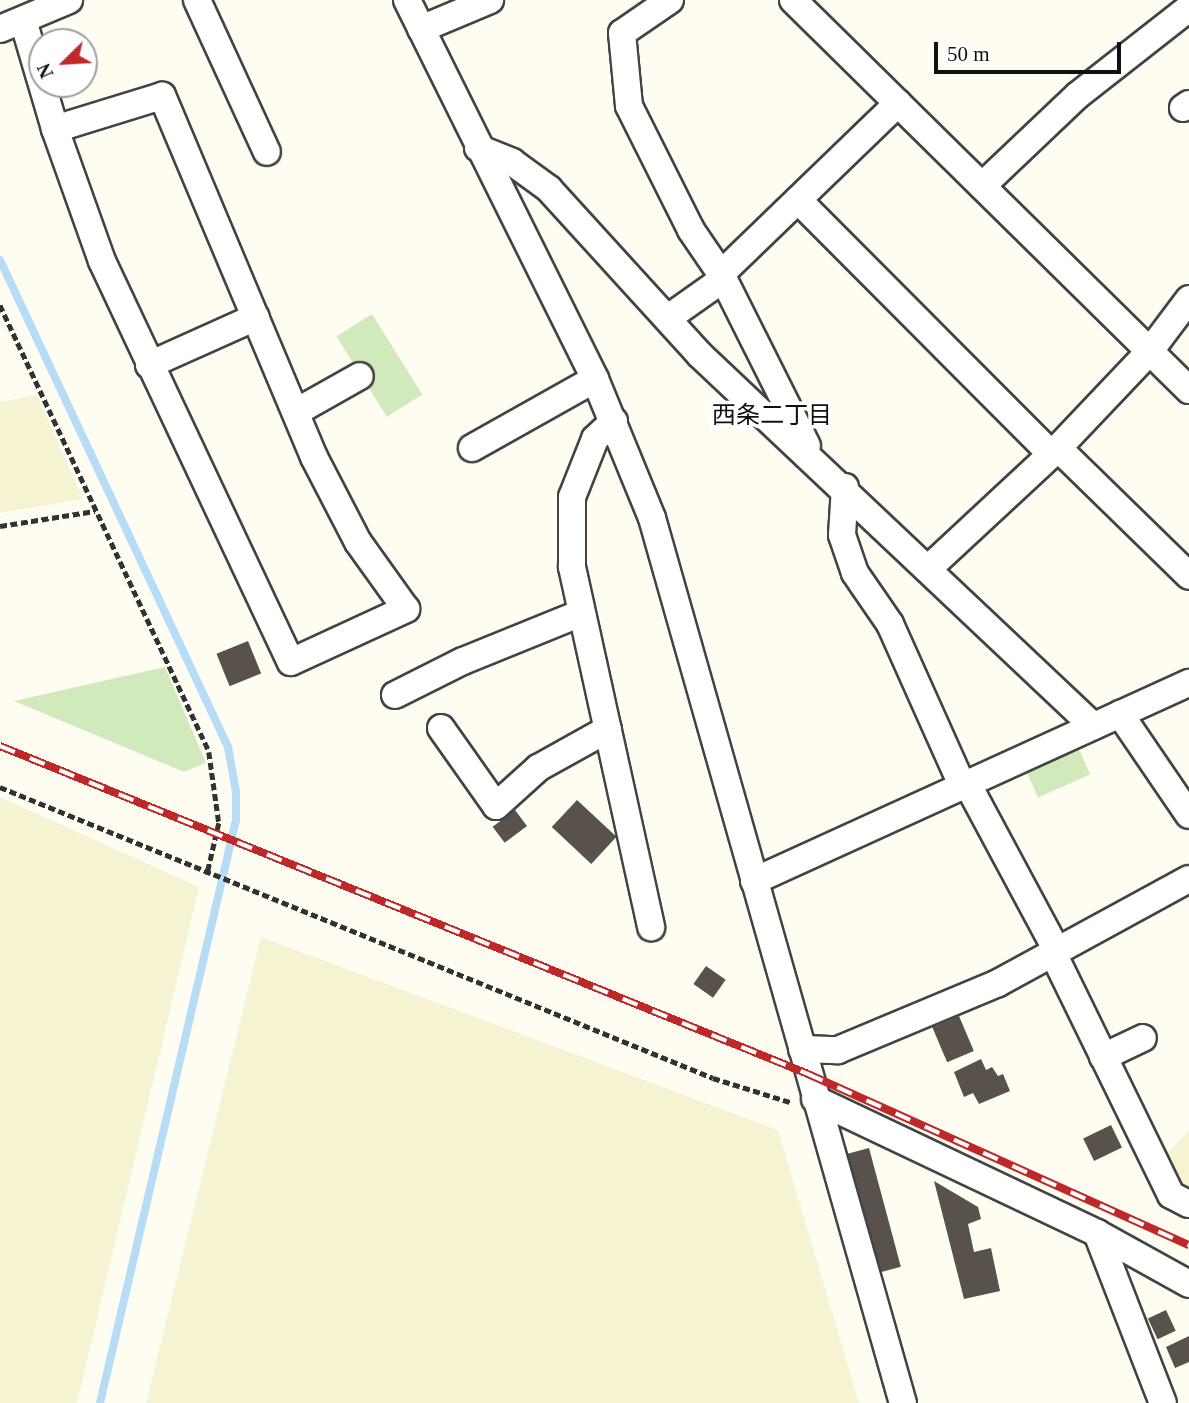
<!DOCTYPE html>
<meta charset="utf-8">
<style>
body{margin:0}
#map{position:relative;width:1189px;height:1403px;overflow:hidden;background:#fffdf2;font-family:"Times New Roman","Noto Sans JP",serif}
div>[style]{position:absolute}
.farmland>*{inset:0;background:#f5f3d2}
.green>*{inset:0;background:#d1eabb;transform-origin:0 0}
.stream>*{height:8px;margin:-4px;padding:0 4px;transform-origin:4px;border-radius:4px;background:#b7dcf6}
.building>*{inset:0;background:#58514c;transform-origin:0 0}
.path>*{height:4.5px;margin-top:-2.25px;transform-origin:0;background:repeating-linear-gradient(90deg,#323232 0 7px,transparent 0 10.5px)}
.roads{filter:drop-shadow(2px 0 #434343) drop-shadow(-2px 0 #434343) drop-shadow(0 2px #434343) drop-shadow(0 -2px #434343)}
.minor>*{height:26px;margin:-13px;padding:0 13px;transform-origin:13px;border-radius:13px;background:#fff}
.rail>*{height:8px;margin-top:-4px;transform-origin:0;background:repeating-linear-gradient(90deg,#fff 0 16px,#bf2829 0 32px);box-sizing:border-box;border-block:2px solid #bf2829}
span{translate:-50% -50%;white-space:nowrap;text-align:center;line-height:1.15;-webkit-text-stroke:7px #fff;paint-order:stroke}
.neighbourhood-label{font-size:24px;color:#101010}
.north{position:absolute;left:28px;top:28px;width:70px;height:70px;box-sizing:border-box;background:#fff;border:2px solid #9f9f9f;border-radius:50%;rotate:246deg;font-size:19px;font-weight:700;line-height:28px;text-align:center;color:#101010}
.north::after{content:'';display:block;margin:auto;width:24px;height:32px;background:#bf2829;clip-path:polygon(50% 0,100% 100%,50% 72%,0 100%)}
.scale{position:absolute;left:934px;top:42px;width:187px;height:32px;box-sizing:border-box;border:4px solid #101010;border-top:0;padding-left:9px;font-size:21px;line-height:24px;white-space:nowrap;color:#101010;-webkit-text-stroke:5px #fff;paint-order:stroke}
</style>
<div id="map">
<div class="farmland">
<div style="clip-path:polygon(37px 395px,83px 499px,0 513px,0 402px)"></div>
<div style="clip-path:polygon(0 797px,199px 887px,77px 1403px,0 1403px)"></div>
<div style="clip-path:polygon(261px 937px,778px 1130px,859px 1403px,146px 1403px)"></div>
<div style="clip-path:polygon(1189px 1131px,1189px 1194px,1172px 1185px,1161px 1160px)"></div>
</div>
<div class="green">
<div style="left:372px;top:314px;width:95px;height:42px;rotate:58deg"></div>
<div style="clip-path:polygon(165px 667px,206px 763px,184px 772px,14px 701px)"></div>
<div style="left:1078px;top:747px;width:30px;height:57px;rotate:66deg"></div>
</div>
<div class="stream">
<div style="left:0;top:260px;width:538px;rotate:64.91deg"></div>
<div style="left:228px;top:747px;width:46px;rotate:79.9deg"></div>
<div style="left:236px;top:792px;width:28px;rotate:90deg"></div>
<div style="left:236px;top:820px;width:599px;rotate:103.13deg"></div>
</div>
<div class="building">
<div style="left:248px;top:641px;width:35px;height:34px;rotate:68deg"></div>
<div style="left:577px;top:800px;width:54px;height:37px;rotate:43deg"></div>
<div style="left:515px;top:810px;width:20px;height:28px;rotate:53deg"></div>
<div style="left:706px;top:966px;width:24px;height:22px;rotate:35deg"></div>
<div style="left:959px;top:1016px;width:38px;height:29px;rotate:67deg"></div>
<div style="clip-path:polygon(981px 1059px,986px 1070px,992px 1067px,998px 1076px,1003px 1074px,1010px 1091px,979px 1104px,973px 1093px,964px 1097px,954px 1072px)"></div>
<div style="left:1111px;top:1125px;width:25px;height:31px;rotate:64deg"></div>
<div style="left:869px;top:1148px;width:123px;height:26px;rotate:75deg"></div>
<div style="clip-path:polygon(934px 1181px,978px 1207px,981px 1219px,968px 1224px,974px 1252px,991px 1248px,1000px 1291px,964px 1299px)"></div>
<div style="left:1166px;top:1310px;width:23px;height:20px;rotate:65deg"></div>
<div style="clip-path:polygon(1189px 1336px,1189px 1362px,1175px 1368px,1166px 1347px)"></div>
</div>
<div class="path">
<div style="left:0;top:305px;width:493px;rotate:64.9deg"></div>
<div style="left:209px;top:752px;width:72px;rotate:82deg"></div>
<div style="left:219px;top:823px;width:53px;rotate:103deg"></div>
<div style="left:0;top:526px;width:96px;rotate:-9deg"></div>
<div style="left:0;top:787px;width:770px;rotate:22.2deg"></div>
<div style="left:713px;top:1078px;width:81px;rotate:17.3deg"></div>
</div>
<div class="roads">
<div class="minor">
<div style="left:197px;top:0;width:167px;rotate:65.3deg"></div>
<div style="left:407px;top:0;width:423px;rotate:63.6deg"></div>
<div style="left:595px;top:379px;width:150px;rotate:67.7deg"></div>
<div style="left:652px;top:518px;width:920px;rotate:74.17deg"></div>
<div style="left:670px;top:0;width:58px;rotate:145.5deg"></div>
<div style="left:622px;top:33px;width:73px;rotate:84.5deg"></div>
<div style="left:629px;top:106px;width:139px;rotate:63.4deg"></div>
<div style="left:691px;top:230px;width:53px;rotate:55.7deg"></div>
<div style="left:721px;top:274px;width:192px;rotate:63.4deg"></div>
<div style="left:793px;top:0;width:556px;rotate:44.56deg"></div>
<div style="left:23px;top:20px;width:114px;rotate:73.6deg"></div>
<div style="left:55px;top:129px;width:140px;rotate:70.4deg"></div>
<div style="left:102px;top:261px;width:443px;rotate:64.8deg"></div>
<div style="left:291px;top:662px;width:127px;rotate:-24.7deg"></div>
<div style="left:406px;top:609px;width:82px;rotate:-125.6deg"></div>
<div style="left:358px;top:542px;width:96px;rotate:-117.4deg"></div>
<div style="left:314px;top:457px;width:392px;rotate:-112.8deg"></div>
<div style="left:162px;top:96px;width:112px;rotate:162.9deg"></div>
<div style="left:0;top:29px;width:75px;rotate:-22.8deg"></div>
<div style="left:421px;top:29px;width:75px;rotate:-22.8deg"></div>
<div style="left:1183px;top:108px;width:7px;rotate:-34deg"></div>
<div style="left:478px;top:148px;width:37px;rotate:22deg"></div>
<div style="left:512px;top:162px;width:46px;rotate:36.1deg"></div>
<div style="left:549px;top:189px;width:223px;rotate:47.7deg"></div>
<div style="left:699px;top:354px;width:542px;rotate:43.35deg"></div>
<div style="left:982px;top:186px;width:132px;rotate:-43.5deg"></div>
<div style="left:1078px;top:95px;width:141px;rotate:-38.1deg"></div>
<div style="left:798px;top:200px;width:359px;rotate:45.1deg"></div>
<div style="left:721px;top:274px;width:246px;rotate:-44deg"></div>
<div style="left:668px;top:318px;width:67px;rotate:-35.3deg"></div>
<div style="left:149px;top:365px;width:117px;rotate:-24.2deg"></div>
<div style="left:296px;top:412px;width:73px;rotate:-29.4deg"></div>
<div style="left:614px;top:421px;width:26px;rotate:137deg"></div>
<div style="left:595px;top:439px;width:62px;rotate:111.6deg"></div>
<div style="left:572px;top:497px;width:70px;rotate:90deg"></div>
<div style="left:572px;top:567px;width:369px;rotate:77.6deg"></div>
<div style="left:472px;top:448px;width:141px;rotate:-29.3deg"></div>
<div style="left:1058px;top:448px;width:183px;rotate:44.3deg"></div>
<div style="left:845px;top:487px;width:48px;rotate:93.6deg"></div>
<div style="left:842px;top:535px;width:40px;rotate:71.1deg"></div>
<div style="left:855px;top:573px;width:62px;rotate:55.5deg"></div>
<div style="left:890px;top:624px;width:179px;rotate:65.9deg"></div>
<div style="left:930px;top:567px;width:175px;rotate:-42.9deg"></div>
<div style="left:1058px;top:448px;width:134px;rotate:-46.5deg"></div>
<div style="left:1150px;top:351px;width:65px;rotate:-53.1deg"></div>
<div style="left:395px;top:695px;width:76px;rotate:-26.6deg"></div>
<div style="left:463px;top:661px;width:127px;rotate:-22.1deg"></div>
<div style="left:1120px;top:714px;width:122px;rotate:55.7deg"></div>
<div style="left:441px;top:728px;width:95px;rotate:54.8deg"></div>
<div style="left:496px;top:806px;width:57px;rotate:-42.1deg"></div>
<div style="left:538px;top:768px;width:80px;rotate:-29.1deg"></div>
<div style="left:968px;top:785px;width:186px;rotate:61.8deg"></div>
<div style="left:754px;top:881px;width:478px;rotate:-24.5deg"></div>
<div style="left:1052px;top:951px;width:271px;rotate:64deg"></div>
<div style="left:1171px;top:1195px;width:20px;rotate:27deg"></div>
<div style="left:802px;top:1049px;width:36px;rotate:2deg"></div>
<div style="left:838px;top:1050px;width:173px;rotate:-22.7deg"></div>
<div style="left:998px;top:983px;width:217px;rotate:-28.6deg"></div>
<div style="left:1103px;top:1057px;width:44px;rotate:-25.4deg"></div>
<div style="left:815px;top:1099px;width:312px;rotate:25.4deg"></div>
<div style="left:1097px;top:1233px;width:105px;rotate:29deg"></div>
<div style="left:1097px;top:1233px;width:182px;rotate:68.8deg"></div>
</div>
</div>
<div class="rail">
<div style="left:0;top:746px;width:872px;rotate:22.09deg"></div>
<div style="left:808px;top:1074px;width:418px;rotate:24.2deg"></div>
</div>
<div class="neighbourhood-label">
<span style="left:772px;top:416px">西条二丁目</span>
</div>
<div class="north">N</div>
<div class="scale">50 m</div>
</div>
